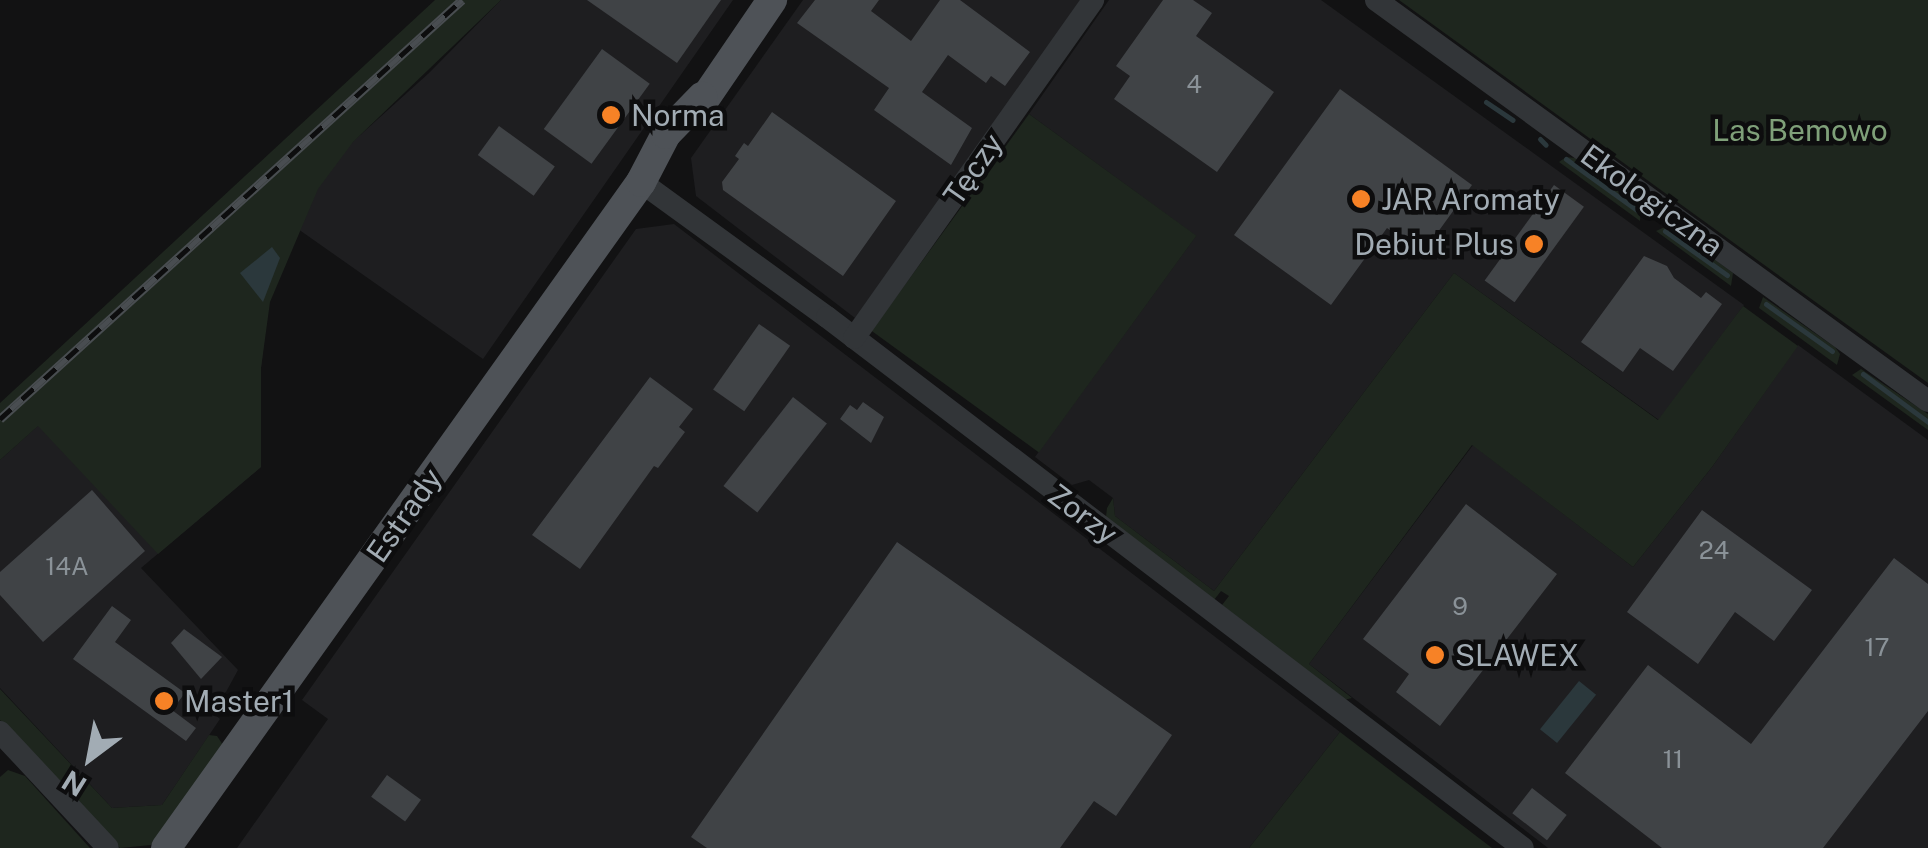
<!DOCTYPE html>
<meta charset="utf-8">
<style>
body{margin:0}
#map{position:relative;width:1928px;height:848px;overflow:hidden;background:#121213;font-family:"Public Sans",sans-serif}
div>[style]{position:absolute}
.built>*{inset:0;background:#1e1e20}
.green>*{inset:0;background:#1e261e;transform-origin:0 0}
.water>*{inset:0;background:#2b383c;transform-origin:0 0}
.stream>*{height:5px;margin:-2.5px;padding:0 2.5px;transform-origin:2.5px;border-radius:2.5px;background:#2b383c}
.building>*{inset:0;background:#404346;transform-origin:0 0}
.minor>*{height:22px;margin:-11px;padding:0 11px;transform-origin:11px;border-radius:11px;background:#323538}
.major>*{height:30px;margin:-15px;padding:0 15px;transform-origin:15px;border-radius:15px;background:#4e5257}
.rail>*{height:9px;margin-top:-4.5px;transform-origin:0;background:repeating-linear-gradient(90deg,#0d0d0e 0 15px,#494d51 0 30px);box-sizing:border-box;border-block:2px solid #494d51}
.dots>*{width:28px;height:28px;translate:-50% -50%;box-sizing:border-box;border:5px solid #0d0d0e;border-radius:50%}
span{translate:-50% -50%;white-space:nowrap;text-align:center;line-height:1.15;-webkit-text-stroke:9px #0d0d0e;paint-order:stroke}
.number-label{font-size:25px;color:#8a9298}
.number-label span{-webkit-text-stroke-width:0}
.poi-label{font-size:30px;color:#a2acb4}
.left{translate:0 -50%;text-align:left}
.right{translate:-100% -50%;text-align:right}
.park-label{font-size:30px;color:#7fa079}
.street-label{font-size:30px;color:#a2acb4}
.north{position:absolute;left:40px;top:708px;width:100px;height:100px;-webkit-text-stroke:8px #0d0d0e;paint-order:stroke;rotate:212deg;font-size:28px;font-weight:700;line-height:40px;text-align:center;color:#a2acb4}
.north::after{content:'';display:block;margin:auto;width:35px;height:45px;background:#a2acb4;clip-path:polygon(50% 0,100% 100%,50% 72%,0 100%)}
</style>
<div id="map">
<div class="built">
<div style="clip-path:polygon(501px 0,733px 0,483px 359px,298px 229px,269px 302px,261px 368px,261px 467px,141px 568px,238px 670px,214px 714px,220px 719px,162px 805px,112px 808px,0 688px,0 460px,429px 73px)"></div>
<div style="clip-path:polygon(803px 0,1084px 0,855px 318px,696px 196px,691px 158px)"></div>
<div style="clip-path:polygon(1109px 0,1321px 0,1744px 305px,1659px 420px,1454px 273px,1214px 591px,1115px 516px,1113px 498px,1089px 480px,1072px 485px,1035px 457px,1196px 236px,1029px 114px)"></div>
<div style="clip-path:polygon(674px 224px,1340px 732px,1249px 848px,237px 848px,328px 719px,302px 700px,636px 229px)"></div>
<div style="clip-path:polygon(1798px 345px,1928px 440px,1928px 848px,1548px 848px,1309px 664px,1473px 445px,1633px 567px,1712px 467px)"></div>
</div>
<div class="green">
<div style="clip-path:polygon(435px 0,501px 0,353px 142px,318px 189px,270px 302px,261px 368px,261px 467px,158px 554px,38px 426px,0 460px,0 403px)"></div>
<div style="clip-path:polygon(1399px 0,1928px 0,1928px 383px,1774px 272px)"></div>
<div style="left:1029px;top:114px;width:207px;height:268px;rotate:36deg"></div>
<div style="clip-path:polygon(1566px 157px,1575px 158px,1641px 206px,1640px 221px,1559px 162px)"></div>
<div style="clip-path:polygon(1669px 225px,1733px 273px,1731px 286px,1656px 231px)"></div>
<div style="clip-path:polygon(1454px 273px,1658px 420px,1743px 306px,1798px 346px,1712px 467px,1633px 567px,1472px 445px,1309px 664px,1352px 698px,1344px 700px,1222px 605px,1229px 596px,1221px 591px,1214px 600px,1106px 517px,1107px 508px,1113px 498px,1115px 516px,1214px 591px)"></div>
<div style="clip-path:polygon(1763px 297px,1835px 347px,1840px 354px,1837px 365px,1759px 308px)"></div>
<div style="clip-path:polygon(1861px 369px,1928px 414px,1928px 430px,1852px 375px)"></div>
<div style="clip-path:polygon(0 689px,112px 808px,162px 805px,209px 735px,217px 736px,223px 745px,151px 845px,120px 848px,0 720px)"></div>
<div style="clip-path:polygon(1340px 732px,1492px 848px,1249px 848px)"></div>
<div style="clip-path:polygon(8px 770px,25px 776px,90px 848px,0 848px,0 777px)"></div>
</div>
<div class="water">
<div style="clip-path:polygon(272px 247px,280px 258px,263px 302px,240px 273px)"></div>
<div style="left:1579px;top:681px;width:22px;height:62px;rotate:39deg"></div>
</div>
<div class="stream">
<div style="left:1486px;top:102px;width:32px;rotate:34deg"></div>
<div style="left:1540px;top:139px;width:8px;rotate:45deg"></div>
<div style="left:1566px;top:159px;width:89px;rotate:35.8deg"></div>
<div style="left:1665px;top:231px;width:76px;rotate:35.4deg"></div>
<div style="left:1766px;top:304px;width:81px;rotate:35.5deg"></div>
<div style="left:1863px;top:374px;width:81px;rotate:36.4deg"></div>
</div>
<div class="building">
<div style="clip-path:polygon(587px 0,721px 0,677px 63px)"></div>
<div style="clip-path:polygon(815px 0,879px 0,871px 11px,911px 41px,940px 0,960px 0,1030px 52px,1005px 86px,991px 76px,986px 83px,948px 55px,922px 92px,972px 128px,951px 165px,874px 110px,889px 88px,797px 23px)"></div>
<div style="clip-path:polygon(1163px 0,1193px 0,1212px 13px,1196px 36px,1274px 92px,1217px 172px,1114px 99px,1130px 76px,1116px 66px)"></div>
<div style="left:602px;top:49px;width:59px;height:99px;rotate:36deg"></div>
<div style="clip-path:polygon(1340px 89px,1472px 185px,1422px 254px,1387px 228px,1331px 305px,1234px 235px)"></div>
<div style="clip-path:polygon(772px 112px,896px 201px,843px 276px,723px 190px,722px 182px,739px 159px,735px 156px,744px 143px,748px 146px)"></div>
<div style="left:499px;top:126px;width:69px;height:36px;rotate:36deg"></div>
<div style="left:1554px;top:185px;width:37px;height:118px;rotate:36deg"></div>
<div style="clip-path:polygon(1644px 256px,1667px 266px,1674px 278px,1701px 298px,1706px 292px,1722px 304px,1673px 371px,1640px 348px,1623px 372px,1581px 342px)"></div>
<div style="left:759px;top:324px;width:38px;height:80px;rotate:35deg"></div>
<div style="clip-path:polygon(650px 377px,693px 409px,679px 427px,685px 432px,658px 468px,654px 466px,580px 569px,532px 535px)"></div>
<div style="left:793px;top:397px;width:43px;height:113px;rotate:38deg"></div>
<div style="clip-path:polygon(863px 402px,884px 417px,871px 443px,840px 419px,850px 405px,857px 410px)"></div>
<div style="clip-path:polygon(92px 490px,145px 551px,43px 642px,0 595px,0 572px)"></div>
<div style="clip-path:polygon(1466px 504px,1557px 574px,1440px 726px,1396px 692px,1409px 674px,1363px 639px)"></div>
<div style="clip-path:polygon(1702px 510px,1812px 590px,1774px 641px,1735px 612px,1698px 664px,1627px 612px)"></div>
<div style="clip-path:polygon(897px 542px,1172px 735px,1116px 816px,1094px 801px,1060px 848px,707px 848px,691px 837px)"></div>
<div style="clip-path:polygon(1894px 558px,1928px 584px,1928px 711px,1823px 848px,1662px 848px,1565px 773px,1648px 665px,1751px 744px)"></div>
<div style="clip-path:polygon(112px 606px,131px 620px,115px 642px,185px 693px,172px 710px,196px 728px,186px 741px,73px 659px)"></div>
<div style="clip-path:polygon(184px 629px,222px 657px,201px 679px,171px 643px)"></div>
<div style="left:387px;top:775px;width:42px;height:27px;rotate:36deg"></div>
<div style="left:1532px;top:788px;width:44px;height:32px;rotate:38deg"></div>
</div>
<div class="minor">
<div style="left:1376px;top:0;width:682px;rotate:36deg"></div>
<div style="left:641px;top:182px;width:230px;rotate:36deg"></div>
<div style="left:827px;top:317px;width:875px;rotate:37.34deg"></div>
<div style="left:854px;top:338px;width:414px;rotate:-54.7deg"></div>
<div style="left:0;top:732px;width:158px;rotate:47deg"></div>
</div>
<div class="major">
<div style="left:695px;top:113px;width:137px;rotate:-55.7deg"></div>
<div style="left:166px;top:848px;width:818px;rotate:-54.5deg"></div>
<div style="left:641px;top:182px;width:54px;rotate:-62.5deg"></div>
<div style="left:666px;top:134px;width:52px;rotate:-45.8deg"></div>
</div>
<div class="rail">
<div style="left:0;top:419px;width:624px;rotate:-42.21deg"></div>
</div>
<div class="dots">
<div style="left:611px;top:115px;background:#f78226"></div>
<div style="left:1361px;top:199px;background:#f78226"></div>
<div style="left:1534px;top:244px;background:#f78226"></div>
<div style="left:1435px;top:655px;background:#f78226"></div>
<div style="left:164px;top:701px;background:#f78226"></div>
</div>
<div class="number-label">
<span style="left:1194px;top:84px">4</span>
<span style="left:1714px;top:550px">24</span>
<span style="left:67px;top:566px">14A</span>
<span style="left:1460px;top:606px">9</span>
<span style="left:1877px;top:647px">17</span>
<span style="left:1673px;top:759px">11</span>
</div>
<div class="poi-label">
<span class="left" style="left:631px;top:115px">Norma</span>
<span class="left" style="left:1381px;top:199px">JAR Aromaty</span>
<span class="right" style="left:1514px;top:244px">Debiut Plus</span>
<span class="left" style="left:1455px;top:655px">SLAWEX</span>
<span class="left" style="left:184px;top:701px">Master1</span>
</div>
<div class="park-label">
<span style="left:1800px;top:130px">Las Bemowo</span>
</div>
<div class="street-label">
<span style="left:973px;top:169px;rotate:-55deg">Tęczy</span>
<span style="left:1652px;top:200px;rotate:36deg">Ekologiczna</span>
<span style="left:1083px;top:514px;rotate:37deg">Zorzy</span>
<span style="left:404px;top:515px;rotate:-55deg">Estrady</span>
</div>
<div class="north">N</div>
</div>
